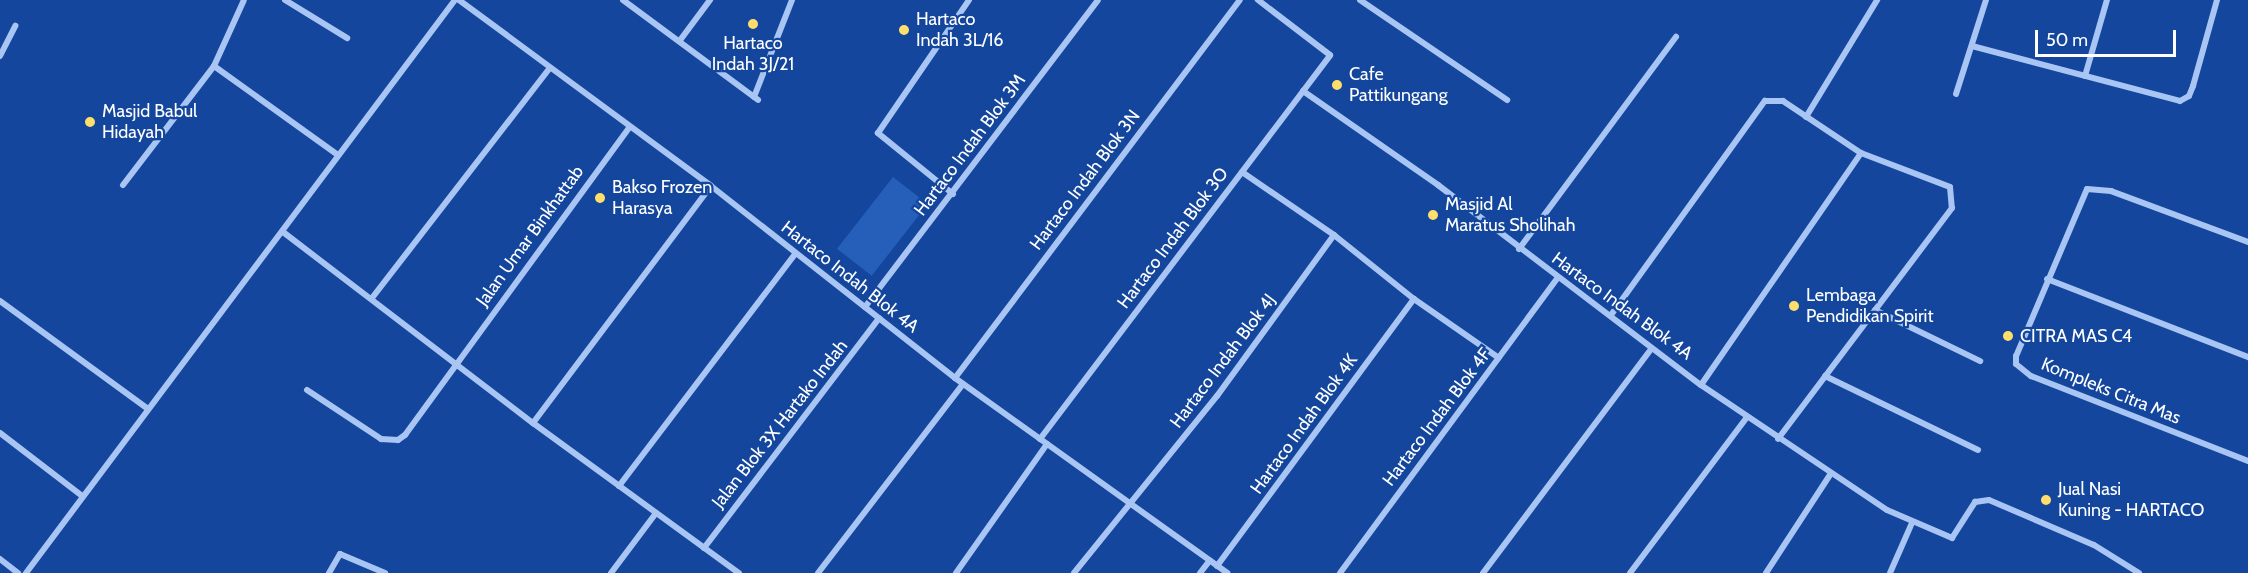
<!DOCTYPE html>
<style>
body{margin:0}
#map{position:relative;width:2248px;height:573px;overflow:hidden;background:#13469c;font-family:Cabin,sans-serif}
div>[style]{position:absolute}
.green>*{inset:0;background:#265fba;transform-origin:0 0}
.street>*{height:6px;margin:-3px;padding:0 3px;transform-origin:3px;border-radius:3px;background:#a8c5f4}
.dots>*{width:16px;height:16px;translate:-50% -50%;box-sizing:border-box;border:3px solid #13469c;border-radius:50%}
span{translate:-50% -50%;white-space:nowrap;text-align:center;line-height:1.15;-webkit-text-stroke:4.5px #13469c;paint-order:stroke}
.poi-label{font-size:18px;color:#fff}
.left{translate:0 -50%;text-align:left}
.street-label{font-size:18px;color:#fff}
.scale{position:absolute;left:2035px;top:30px;width:141px;height:27px;box-sizing:border-box;border:3px solid #fff;border-top:0;padding-left:8px;font-size:18px;line-height:21px;white-space:nowrap;color:#fff;-webkit-text-stroke:4px #13469c;paint-order:stroke}
</style>
<div id="map">
<div class="green">
<div style="left:893px;top:177px;width:44px;height:91px;rotate:38deg"></div>
</div>
<div class="street">
<div style="left:285px;top:0;width:73px;rotate:31.5deg"></div>
<div style="left:459px;top:0;width:313px;rotate:36.4deg"></div>
<div style="left:711px;top:186px;width:310px;rotate:38.2deg"></div>
<div style="left:955px;top:378px;width:335px;rotate:35.6deg"></div>
<div style="left:623px;top:0;width:168px;rotate:36.5deg"></div>
<div style="left:1360px;top:0;width:178px;rotate:34.2deg"></div>
<div style="left:681px;top:39px;width:49px;rotate:-53.4deg"></div>
<div style="left:1972px;top:46px;width:215px;rotate:14.8deg"></div>
<div style="left:2180px;top:101px;width:10px;rotate:-29deg"></div>
<div style="left:2189px;top:96px;width:11px;rotate:-68deg"></div>
<div style="left:2193px;top:86px;width:89px;rotate:-74.4deg"></div>
<div style="left:0;top:56px;width:34px;rotate:-63deg"></div>
<div style="left:214px;top:66px;width:72px;rotate:-65.6deg"></div>
<div style="left:2085px;top:76px;width:79px;rotate:-73.9deg"></div>
<div style="left:1303px;top:91px;width:165px;rotate:34.8deg"></div>
<div style="left:1438px;top:185px;width:330px;rotate:37.3deg"></div>
<div style="left:1701px;top:385px;width:224px;rotate:33.9deg"></div>
<div style="left:1887px;top:510px;width:71px;rotate:23.3deg"></div>
<div style="left:1952px;top:538px;width:43px;rotate:-57.4deg"></div>
<div style="left:1975px;top:502px;width:14px;rotate:-8deg"></div>
<div style="left:1989px;top:500px;width:114px;rotate:23.2deg"></div>
<div style="left:2094px;top:545px;width:53px;rotate:31.9deg"></div>
<div style="left:1956px;top:94px;width:99px;rotate:-72.3deg"></div>
<div style="left:754px;top:97px;width:104px;rotate:-68.6deg"></div>
<div style="left:1806px;top:117px;width:137px;rotate:-58.7deg"></div>
<div style="left:1242px;top:172px;width:112px;rotate:34.4deg"></div>
<div style="left:1334px;top:235px;width:102px;rotate:38.7deg"></div>
<div style="left:1414px;top:299px;width:103px;rotate:34.8deg"></div>
<div style="left:123px;top:185px;width:150px;rotate:-52.6deg"></div>
<div style="left:214px;top:66px;width:153px;rotate:35.7deg"></div>
<div style="left:953px;top:194px;width:97px;rotate:-140.9deg"></div>
<div style="left:878px;top:133px;width:161px;rotate:-55.6deg"></div>
<div style="left:283px;top:232px;width:315px;rotate:37.4deg"></div>
<div style="left:533px;top:423px;width:255px;rotate:36.1deg"></div>
<div style="left:2248px;top:242px;width:146px;rotate:-159.6deg"></div>
<div style="left:2111px;top:191px;width:24px;rotate:-175deg"></div>
<div style="left:2087px;top:189px;width:181px;rotate:113deg"></div>
<div style="left:2016px;top:356px;width:8px;rotate:90deg"></div>
<div style="left:2016px;top:364px;width:19px;rotate:39deg"></div>
<div style="left:2031px;top:376px;width:233px;rotate:21.4deg"></div>
<div style="left:1519px;top:249px;width:264px;rotate:-53.5deg"></div>
<div style="left:2047px;top:279px;width:216px;rotate:21.2deg"></div>
<div style="left:372px;top:298px;width:291px;rotate:-52.3deg"></div>
<div style="left:0;top:301px;width:182px;rotate:36.1deg"></div>
<div style="left:865px;top:307px;width:385px;rotate:-52.8deg"></div>
<div style="left:1875px;top:310px;width:117px;rotate:25.9deg"></div>
<div style="left:1611px;top:315px;width:264px;rotate:-54.3deg"></div>
<div style="left:1765px;top:101px;width:18px"></div>
<div style="left:1783px;top:101px;width:94px;rotate:33.7deg"></div>
<div style="left:1861px;top:153px;width:95px;rotate:20.9deg"></div>
<div style="left:1950px;top:187px;width:21px;rotate:85deg"></div>
<div style="left:1952px;top:208px;width:289px;rotate:127deg"></div>
<div style="left:1825px;top:376px;width:170px;rotate:25.8deg"></div>
<div style="left:955px;top:378px;width:473px;rotate:-53deg"></div>
<div style="left:1701px;top:385px;width:282px;rotate:-55.4deg"></div>
<div style="left:307px;top:390px;width:89px;rotate:33.5deg"></div>
<div style="left:381px;top:439px;width:17px;rotate:3deg"></div>
<div style="left:398px;top:440px;width:9px;rotate:-36deg"></div>
<div style="left:405px;top:435px;width:381px;rotate:-53.9deg"></div>
<div style="left:533px;top:423px;width:296px;rotate:-53.1deg"></div>
<div style="left:0;top:433px;width:103px;rotate:37.5deg"></div>
<div style="left:1040px;top:439px;width:481px;rotate:-52.9deg"></div>
<div style="left:1330px;top:55px;width:91px;rotate:-142.6deg"></div>
<div style="left:619px;top:486px;width:291px;rotate:-52.8deg"></div>
<div style="left:704px;top:548px;width:289px;rotate:-52.7deg"></div>
<div style="left:0;top:559px;width:23px;rotate:38deg"></div>
<div style="left:1217px;top:566px;width:332px;rotate:-53.6deg"></div>
<div style="left:26px;top:573px;width:716px;rotate:-53.18deg"></div>
<div style="left:329px;top:573px;width:22px;rotate:-60deg"></div>
<div style="left:340px;top:554px;width:49px;rotate:22.9deg"></div>
<div style="left:611px;top:573px;width:75px;rotate:-53.1deg"></div>
<div style="left:818px;top:573px;width:238px;rotate:-52.5deg"></div>
<div style="left:956px;top:573px;width:158px;rotate:-54.8deg"></div>
<div style="left:1074px;top:573px;width:228px;rotate:-51.1deg"></div>
<div style="left:1217px;top:396px;width:199px;rotate:-54deg"></div>
<div style="left:1200px;top:573px;width:16px;rotate:-52deg"></div>
<div style="left:1340px;top:573px;width:365px;rotate:-53.6deg"></div>
<div style="left:1483px;top:573px;width:281px;rotate:-53.1deg"></div>
<div style="left:1630px;top:573px;width:195px;rotate:-53.1deg"></div>
<div style="left:1766px;top:573px;width:117px;rotate:-56.9deg"></div>
<div style="left:1890px;top:573px;width:55px;rotate:-66.3deg"></div>
</div>
<div class="dots">
<div style="left:753px;top:24px;background:#ffde6b"></div>
<div style="left:904px;top:30px;background:#ffde6b"></div>
<div style="left:1337px;top:85px;background:#ffde6b"></div>
<div style="left:90px;top:122px;background:#ffde6b"></div>
<div style="left:600px;top:198px;background:#ffde6b"></div>
<div style="left:1433px;top:215px;background:#ffde6b"></div>
<div style="left:1794px;top:306px;background:#ffde6b"></div>
<div style="left:2008px;top:336px;background:#ffde6b"></div>
<div style="left:2046px;top:500px;background:#ffde6b"></div>
</div>
<div class="poi-label">
<span class="left" style="left:916px;top:30px">Hartaco<br>Indah 3L/16</span>
<span style="left:753px;top:54px">Hartaco<br>Indah 3J/21</span>
<span class="left" style="left:1349px;top:85px">Cafe<br>Pattikungang</span>
<span class="left" style="left:102px;top:122px">Masjid Babul<br>Hidayah</span>
<span class="left" style="left:612px;top:198px">Bakso Frozen<br>Harasya</span>
<span class="left" style="left:1445px;top:215px">Masjid Al<br>Maratus Sholihah</span>
<span class="left" style="left:1806px;top:306px">Lembaga<br>Pendidikan Spirit</span>
<span class="left" style="left:2020px;top:336px">CITRA MAS C4</span>
<span class="left" style="left:2058px;top:500px">Jual Nasi<br>Kuning - HARTACO</span>
</div>
<div class="street-label">
<span style="left:970px;top:145px;rotate:-53deg">Hartaco Indah Blok 3M</span>
<span style="left:1085px;top:180px;rotate:-53deg">Hartaco Indah Blok 3N</span>
<span style="left:530px;top:236px;rotate:-54deg">Jalan Umar Binkhattab</span>
<span style="left:1173px;top:238px;rotate:-53deg">Hartaco Indah Blok 3O</span>
<span style="left:850px;top:277px;rotate:38deg">Hartaco Indah Blok 4A</span>
<span style="left:1622px;top:306px;rotate:36deg">Hartaco Indah Blok 4A</span>
<span style="left:1223px;top:361px;rotate:-53deg">Hartaco Indah Blok 4J</span>
<span style="left:2111px;top:391px;rotate:22deg">Kompleks Citra Mas</span>
<span style="left:1437px;top:417px;rotate:-53deg">Hartaco Indah Blok 4F</span>
<span style="left:780px;top:424px;rotate:-52deg">Jalan Blok 3X Hartako Indah</span>
<span style="left:1304px;top:424px;rotate:-54deg">Hartaco Indah Blok 4K</span>
</div>
<div class="scale">50 m</div>
</div>
